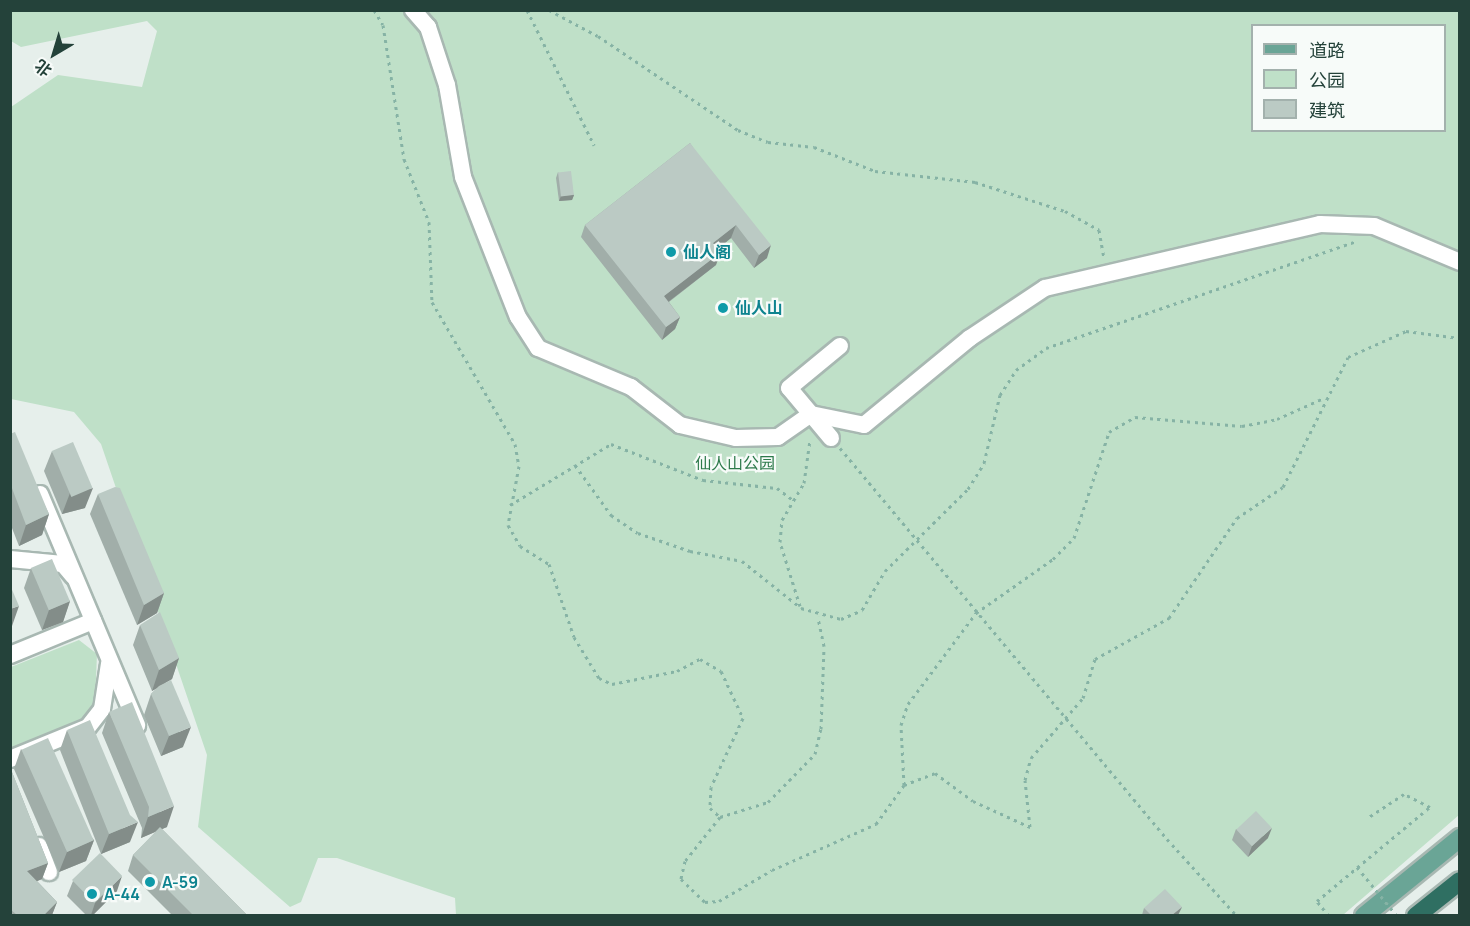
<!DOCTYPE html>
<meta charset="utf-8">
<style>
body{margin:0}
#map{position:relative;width:1470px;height:926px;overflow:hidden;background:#e6efeb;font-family:Manrope,"Noto Sans SC",sans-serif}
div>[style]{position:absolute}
.green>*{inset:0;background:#bfe0c8}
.path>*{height:3px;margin-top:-1.5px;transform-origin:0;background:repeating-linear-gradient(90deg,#86b3a5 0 3px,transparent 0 7.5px)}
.roads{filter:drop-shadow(2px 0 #a8b8b2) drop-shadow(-2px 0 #a8b8b2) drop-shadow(0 2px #a8b8b2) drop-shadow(0 -2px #a8b8b2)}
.minor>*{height:16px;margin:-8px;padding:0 8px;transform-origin:8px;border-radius:8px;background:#fff}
.major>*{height:18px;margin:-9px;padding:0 9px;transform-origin:9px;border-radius:9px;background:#6aa596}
.highway>*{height:18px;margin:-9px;padding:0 9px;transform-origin:9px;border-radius:9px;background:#2f6f62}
.path-bridge>*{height:3px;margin-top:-1.5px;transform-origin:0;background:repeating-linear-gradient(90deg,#86b3a5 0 3px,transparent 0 7.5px)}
.wall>*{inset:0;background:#a1aea9}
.shaded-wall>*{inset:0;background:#838d89}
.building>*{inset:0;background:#bbcac4;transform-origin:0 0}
.dots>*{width:16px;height:16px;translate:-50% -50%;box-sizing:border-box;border:3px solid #f7fbf9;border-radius:50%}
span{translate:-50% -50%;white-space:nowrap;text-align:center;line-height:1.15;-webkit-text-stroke:4.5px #f7fbf9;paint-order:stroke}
.culture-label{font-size:16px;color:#0d838f;font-weight:700}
.left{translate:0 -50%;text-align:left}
.park-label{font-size:16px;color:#2d7a4b}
.frame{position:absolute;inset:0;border:12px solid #24423a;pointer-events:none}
.legend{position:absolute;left:1251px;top:24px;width:195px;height:108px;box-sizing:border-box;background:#f7fbf9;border:2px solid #a3b1ad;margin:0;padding:8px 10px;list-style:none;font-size:18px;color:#24423a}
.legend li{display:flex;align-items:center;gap:12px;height:30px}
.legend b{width:30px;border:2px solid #a3b1ad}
.north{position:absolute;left:24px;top:24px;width:60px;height:60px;-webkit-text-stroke:4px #f7fbf9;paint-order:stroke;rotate:218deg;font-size:16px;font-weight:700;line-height:24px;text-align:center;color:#24423a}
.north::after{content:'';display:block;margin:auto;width:21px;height:27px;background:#24423a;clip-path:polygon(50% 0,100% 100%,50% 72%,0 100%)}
</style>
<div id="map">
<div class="green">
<div style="clip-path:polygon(evenodd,11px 10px,1459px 11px,1459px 815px,1343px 915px,456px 915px,455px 898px,337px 858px,318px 858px,301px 902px,290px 907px,198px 827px,207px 755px,101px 444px,74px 412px,11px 399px,11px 107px,58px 75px,142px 87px,157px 31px,147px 21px,21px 47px,11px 41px,11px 10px,1252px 26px,1444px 26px,1444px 130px,1252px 130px,1252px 26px)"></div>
<div style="clip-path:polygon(79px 640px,97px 654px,95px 703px,80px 723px,11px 752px,11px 667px)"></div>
</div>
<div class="path">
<div style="left:374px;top:10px;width:17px;rotate:59deg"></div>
<div style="left:383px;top:25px;width:136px;rotate:81.1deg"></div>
<div style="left:404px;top:159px;width:68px;rotate:68.4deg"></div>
<div style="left:429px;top:222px;width:80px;rotate:87.9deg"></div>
<div style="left:432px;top:302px;width:164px;rotate:59.7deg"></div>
<div style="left:515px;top:444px;width:22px;rotate:80deg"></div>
<div style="left:519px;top:466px;width:60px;rotate:100.6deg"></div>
<div style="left:508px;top:525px;width:24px;rotate:60deg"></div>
<div style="left:520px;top:546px;width:34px;rotate:32deg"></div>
<div style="left:549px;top:564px;width:77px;rotate:71.1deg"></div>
<div style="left:574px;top:637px;width:48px;rotate:58.6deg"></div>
<div style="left:599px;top:678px;width:14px;rotate:25deg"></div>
<div style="left:612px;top:684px;width:66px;rotate:-11.3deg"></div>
<div style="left:677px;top:671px;width:26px;rotate:-28deg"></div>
<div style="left:700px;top:659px;width:24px;rotate:30deg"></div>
<div style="left:721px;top:671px;width:52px;rotate:64.9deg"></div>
<div style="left:743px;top:718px;width:76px;rotate:114.9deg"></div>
<div style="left:711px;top:787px;width:21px;rotate:93deg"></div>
<div style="left:710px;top:808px;width:13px;rotate:42deg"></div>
<div style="left:720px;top:817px;width:50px;rotate:-17.4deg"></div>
<div style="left:768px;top:802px;width:67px;rotate:-45.6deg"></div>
<div style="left:815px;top:754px;width:26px;rotate:-77deg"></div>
<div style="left:821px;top:729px;width:83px;rotate:-87.9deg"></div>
<div style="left:824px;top:646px;width:30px;rotate:-102deg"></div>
<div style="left:527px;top:10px;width:151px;rotate:63.6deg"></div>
<div style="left:549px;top:10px;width:55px;rotate:28deg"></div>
<div style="left:598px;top:36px;width:169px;rotate:33.9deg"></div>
<div style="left:738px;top:130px;width:32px;rotate:22deg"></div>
<div style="left:768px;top:142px;width:46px;rotate:6.2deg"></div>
<div style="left:814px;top:147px;width:66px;rotate:21.5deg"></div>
<div style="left:875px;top:171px;width:101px;rotate:6.3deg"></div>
<div style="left:975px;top:182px;width:95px;rotate:17.9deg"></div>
<div style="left:1065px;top:211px;width:39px;rotate:29deg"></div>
<div style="left:1099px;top:230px;width:29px;rotate:80deg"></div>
<div style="left:840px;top:448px;width:510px;rotate:50.09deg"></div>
<div style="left:1167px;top:839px;width:104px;rotate:47.7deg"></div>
<div style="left:575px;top:465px;width:62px;rotate:54.2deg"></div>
<div style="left:611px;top:515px;width:32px;rotate:34deg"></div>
<div style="left:638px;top:533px;width:55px;rotate:19.1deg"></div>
<div style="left:690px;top:551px;width:53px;rotate:10.9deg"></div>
<div style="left:742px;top:561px;width:75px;rotate:38.5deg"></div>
<div style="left:801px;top:608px;width:41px;rotate:15.4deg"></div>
<div style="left:841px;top:619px;width:23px;rotate:-23deg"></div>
<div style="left:862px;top:610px;width:45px;rotate:-59.5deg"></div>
<div style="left:885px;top:571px;width:117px;rotate:-44.7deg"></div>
<div style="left:968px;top:489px;width:31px;rotate:-58deg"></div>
<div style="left:984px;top:463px;width:70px;rotate:-76.8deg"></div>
<div style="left:1000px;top:395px;width:30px;rotate:-57deg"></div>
<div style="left:1016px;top:370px;width:37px;rotate:-36deg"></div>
<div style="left:1046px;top:348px;width:326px;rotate:-19deg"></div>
<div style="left:510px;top:505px;width:118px;rotate:-31.1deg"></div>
<div style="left:611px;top:444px;width:99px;rotate:21.4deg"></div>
<div style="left:703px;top:480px;width:74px;rotate:6.2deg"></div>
<div style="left:777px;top:488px;width:21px;rotate:37deg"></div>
<div style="left:800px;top:606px;width:67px;rotate:-107.4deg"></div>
<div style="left:780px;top:542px;width:22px;rotate:-85deg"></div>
<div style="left:782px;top:520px;width:43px;rotate:-59.3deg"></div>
<div style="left:804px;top:483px;width:43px;rotate:-82.1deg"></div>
<div style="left:904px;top:785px;width:33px;rotate:-21deg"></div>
<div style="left:935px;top:773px;width:47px;rotate:36.4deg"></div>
<div style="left:973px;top:801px;width:63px;rotate:24.5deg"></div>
<div style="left:1030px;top:827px;width:47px;rotate:-96.1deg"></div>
<div style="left:1025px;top:780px;width:23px;rotate:-75deg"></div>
<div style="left:1031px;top:758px;width:79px;rotate:-49.1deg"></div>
<div style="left:1083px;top:698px;width:41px;rotate:-72.9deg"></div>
<div style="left:1095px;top:659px;width:85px;rotate:-29deg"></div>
<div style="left:1169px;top:618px;width:121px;rotate:-55.8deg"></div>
<div style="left:1237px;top:518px;width:55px;rotate:-34deg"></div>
<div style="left:1283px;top:487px;width:145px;rotate:-63.4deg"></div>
<div style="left:1348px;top:357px;width:64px;rotate:-24.1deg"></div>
<div style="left:1406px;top:331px;width:54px;rotate:7.4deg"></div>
<div style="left:720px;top:817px;width:56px;rotate:128.5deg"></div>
<div style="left:685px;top:861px;width:18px;rotate:103deg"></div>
<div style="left:681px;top:879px;width:33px;rotate:44deg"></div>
<div style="left:705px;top:902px;width:14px;rotate:-4deg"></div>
<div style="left:719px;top:901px;width:61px;rotate:-30.3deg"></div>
<div style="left:772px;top:870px;width:114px;rotate:-23.9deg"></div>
<div style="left:876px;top:824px;width:48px;rotate:-54.3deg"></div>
<div style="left:904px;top:785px;width:60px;rotate:-92.9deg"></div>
<div style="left:901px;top:725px;width:22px;rotate:-72deg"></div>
<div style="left:908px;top:704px;width:114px;rotate:-53.2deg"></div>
<div style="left:976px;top:613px;width:94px;rotate:-35deg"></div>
<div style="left:1053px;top:559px;width:30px;rotate:-45deg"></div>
<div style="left:1074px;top:538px;width:112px;rotate:-71.7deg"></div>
<div style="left:1109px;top:432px;width:30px;rotate:-30deg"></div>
<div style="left:1135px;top:417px;width:107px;rotate:4.8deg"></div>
<div style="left:1242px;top:426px;width:36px;rotate:-11deg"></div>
<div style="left:1277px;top:419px;width:51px;rotate:-24.1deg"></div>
<div style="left:1329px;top:916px;width:19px;rotate:-129deg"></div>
<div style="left:1317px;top:901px;width:147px;rotate:-39.8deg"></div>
<div style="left:1430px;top:807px;width:29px;rotate:-153deg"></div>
<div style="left:1404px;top:794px;width:42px;rotate:146.7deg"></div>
</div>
<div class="roads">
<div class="minor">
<div style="left:413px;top:10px;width:23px;rotate:49deg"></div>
<div style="left:428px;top:27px;width:61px;rotate:71.9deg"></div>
<div style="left:447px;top:85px;width:93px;rotate:80.1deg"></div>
<div style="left:463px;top:177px;width:150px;rotate:68.6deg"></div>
<div style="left:518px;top:317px;width:37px;rotate:57deg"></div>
<div style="left:538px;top:348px;width:101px;rotate:22.8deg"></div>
<div style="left:631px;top:387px;width:62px;rotate:37.8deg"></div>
<div style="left:680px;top:425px;width:57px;rotate:13.1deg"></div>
<div style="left:736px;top:438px;width:42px;rotate:-1.4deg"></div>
<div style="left:778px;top:437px;width:40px;rotate:-34.9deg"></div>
<div style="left:811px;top:414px;width:54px;rotate:11.7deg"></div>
<div style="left:864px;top:425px;width:137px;rotate:-39.4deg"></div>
<div style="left:970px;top:338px;width:90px;rotate:-33.7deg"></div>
<div style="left:1045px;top:288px;width:282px;rotate:-13.1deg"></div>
<div style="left:1320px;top:224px;width:54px;rotate:2.1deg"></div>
<div style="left:1374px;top:226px;width:93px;rotate:22.7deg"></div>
<div style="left:831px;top:438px;width:65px;rotate:-130deg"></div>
<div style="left:789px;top:388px;width:66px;rotate:-39.5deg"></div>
<div style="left:40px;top:494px;width:251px;rotate:67.2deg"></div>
<div style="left:10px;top:559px;width:53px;rotate:5.4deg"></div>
<div style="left:63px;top:564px;width:16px;rotate:50deg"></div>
<div style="left:10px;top:655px;width:90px;rotate:-22.3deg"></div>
<div style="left:10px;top:759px;width:84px;rotate:-22.3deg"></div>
<div style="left:88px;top:727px;width:23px;rotate:-52deg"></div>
<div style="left:102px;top:709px;width:46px;rotate:-81.2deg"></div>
<div style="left:39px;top:846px;width:28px;rotate:69deg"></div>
</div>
<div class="major">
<div style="left:1364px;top:916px;width:124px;rotate:-39.1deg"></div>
</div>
<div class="highway">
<div style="left:1416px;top:916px;width:56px;rotate:-38.5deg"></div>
</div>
</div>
<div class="path-bridge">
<div style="left:1357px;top:867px;width:63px;rotate:50.8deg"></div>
</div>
<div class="wall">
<div style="clip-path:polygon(690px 143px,767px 258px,754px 268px,731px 238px,718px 249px,716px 265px,669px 302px,680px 317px,675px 329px,662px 340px,581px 237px,585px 225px)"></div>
<div style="clip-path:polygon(558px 172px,574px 195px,572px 200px,559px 201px,556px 178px)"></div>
<div style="clip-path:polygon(10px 434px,49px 514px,42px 535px,19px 546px,10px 523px)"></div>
<div style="clip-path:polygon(52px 451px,85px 508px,62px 514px,44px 471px)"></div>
<div style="clip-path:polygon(98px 494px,164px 593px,157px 613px,137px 625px,90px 514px)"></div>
<div style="clip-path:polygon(31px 568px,70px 601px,63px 622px,42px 630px,24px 588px)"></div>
<div style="clip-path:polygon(140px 625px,179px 658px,172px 679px,165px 683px,183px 747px,161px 756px,144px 715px,151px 694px,157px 688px,152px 691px,133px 645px)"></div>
<div style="clip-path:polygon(109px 712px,167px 827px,162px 829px,247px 915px,172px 915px,128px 871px,133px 855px,157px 831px,141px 838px,142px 828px,102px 733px)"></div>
<div style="clip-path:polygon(67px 730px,130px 842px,101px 854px,60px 750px)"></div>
<div style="clip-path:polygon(21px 749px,94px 840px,86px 861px,59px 872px,14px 769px)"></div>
<div style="clip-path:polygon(10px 767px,48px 863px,42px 879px,37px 881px,57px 902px,52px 915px,10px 915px)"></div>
<div style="clip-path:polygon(1236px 829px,1268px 838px,1248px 857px,1232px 840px)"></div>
<div style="clip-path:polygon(73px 881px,117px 891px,93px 915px,86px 915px,67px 896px)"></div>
<div style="clip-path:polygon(1182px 907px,1178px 915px,1142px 915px,1144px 908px)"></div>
</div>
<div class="shaded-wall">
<div style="clip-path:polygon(574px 195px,572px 200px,559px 201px,561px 196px)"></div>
<div style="clip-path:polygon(736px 225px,731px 238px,709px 256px,713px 243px)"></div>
<div style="clip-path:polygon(771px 245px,767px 258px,754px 268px,759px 255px)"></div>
<div style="clip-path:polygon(721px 252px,716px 265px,659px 309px,664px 296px)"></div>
<div style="clip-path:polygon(680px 317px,675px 329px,662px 340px,666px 327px)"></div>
<div style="clip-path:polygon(93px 488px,85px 508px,62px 514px,70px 493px)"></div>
<div style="clip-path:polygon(49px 514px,42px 535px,19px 546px,26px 525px)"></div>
<div style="clip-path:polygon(164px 593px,157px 613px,137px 625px,144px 605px)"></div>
<div style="clip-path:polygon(70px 601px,63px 622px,42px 630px,49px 610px)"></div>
<div style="clip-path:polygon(19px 606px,12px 626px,10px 627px,10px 609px)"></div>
<div style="clip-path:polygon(179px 658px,172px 679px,152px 691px,159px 670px)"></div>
<div style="clip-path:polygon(191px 727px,183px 747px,161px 756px,169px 736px)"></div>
<div style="clip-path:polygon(174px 806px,167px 827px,141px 838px,148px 817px)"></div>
<div style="clip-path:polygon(138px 822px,130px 842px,101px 854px,109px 834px)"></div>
<div style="clip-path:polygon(1272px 828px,1268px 838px,1248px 857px,1252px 846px)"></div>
<div style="clip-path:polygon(94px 840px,86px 861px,59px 872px,67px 852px)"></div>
<div style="clip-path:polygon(48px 863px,42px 879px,21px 888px,27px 871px)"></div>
<div style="clip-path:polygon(122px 876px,117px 891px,93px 915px,91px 915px,95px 903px)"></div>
<div style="clip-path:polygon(57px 902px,52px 915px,44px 915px)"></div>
<div style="clip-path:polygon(1182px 907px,1178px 915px,1172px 915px)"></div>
</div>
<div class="building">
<div style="clip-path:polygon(690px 143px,771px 245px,759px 255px,736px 225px,713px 243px,721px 252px,664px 296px,680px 317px,666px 327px,585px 225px)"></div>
<div style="left:571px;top:171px;width:24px;height:13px;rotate:83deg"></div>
<div style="clip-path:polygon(15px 432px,49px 514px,26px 525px,10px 483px,10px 434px)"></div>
<div style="left:73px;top:442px;width:50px;height:23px;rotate:67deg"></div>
<div style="clip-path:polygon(115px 487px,120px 488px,164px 593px,144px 605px,98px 494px)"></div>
<div style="left:52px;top:559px;width:46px;height:23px;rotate:67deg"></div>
<div style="clip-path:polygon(10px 585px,19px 606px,10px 609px)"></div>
<div style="clip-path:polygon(160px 612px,179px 658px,159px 670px,140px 625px)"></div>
<div style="clip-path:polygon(171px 680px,191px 727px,169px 736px,151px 694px,159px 686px)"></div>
<div style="clip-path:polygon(132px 702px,174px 806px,148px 817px,149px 807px,109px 712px)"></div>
<div style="clip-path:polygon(90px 720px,130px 815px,138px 822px,109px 834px,67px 730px)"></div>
<div style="left:48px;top:738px;width:112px;height:29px;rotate:66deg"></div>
<div style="clip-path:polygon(10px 767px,48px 863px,27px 871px,57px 902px,44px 915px,17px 915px,10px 909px)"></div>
<div style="left:1256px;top:811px;width:23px;height:27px;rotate:47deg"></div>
<div style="clip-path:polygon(160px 827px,247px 915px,193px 915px,133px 855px)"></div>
<div style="left:100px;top:853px;width:32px;height:39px;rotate:46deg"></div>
<div style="clip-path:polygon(1165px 889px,1182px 907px,1172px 915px,1151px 915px,1144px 908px)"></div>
</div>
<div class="dots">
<div style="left:671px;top:252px;background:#0f9aa8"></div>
<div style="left:723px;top:308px;background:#0f9aa8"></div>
<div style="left:150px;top:882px;background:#0f9aa8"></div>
<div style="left:92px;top:894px;background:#0f9aa8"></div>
</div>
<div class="culture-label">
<span class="left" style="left:683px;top:252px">仙人阁</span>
<span class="left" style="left:735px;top:308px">仙人山</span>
<span class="left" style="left:162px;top:882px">A-59</span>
<span class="left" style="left:104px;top:894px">A-44</span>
</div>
<div class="park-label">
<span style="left:735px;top:463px">仙人山公园</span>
</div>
<div class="frame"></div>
<ul class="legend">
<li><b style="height:8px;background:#6aa596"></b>道路</li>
<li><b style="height:16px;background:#bfe0c8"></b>公园</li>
<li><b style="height:16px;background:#bbcac4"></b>建筑</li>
</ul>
<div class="north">北</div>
</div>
